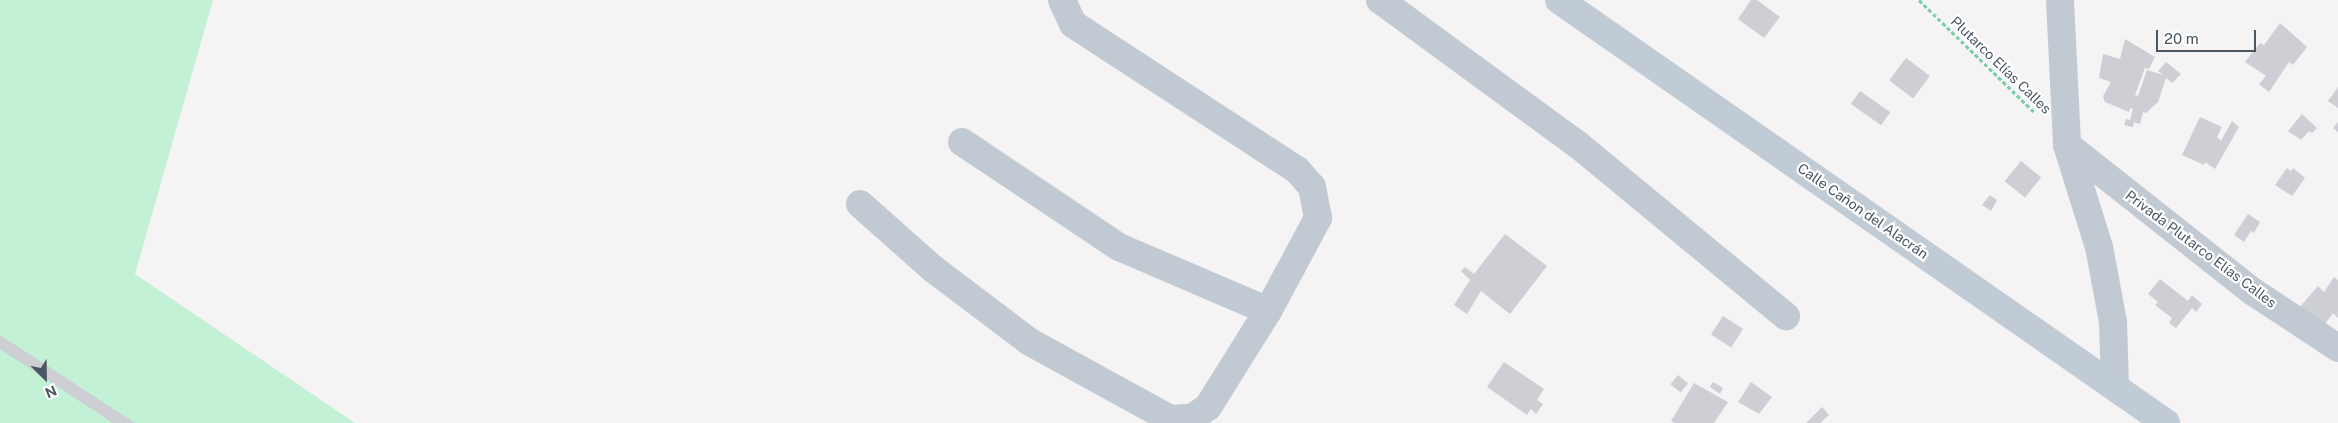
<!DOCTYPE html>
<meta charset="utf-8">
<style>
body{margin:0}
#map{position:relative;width:2338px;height:423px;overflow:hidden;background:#f5f3f3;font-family:"Public Sans",sans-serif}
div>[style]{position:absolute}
.green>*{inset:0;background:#c3f1d5}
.building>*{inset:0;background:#cdcfd5;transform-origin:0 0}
.path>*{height:3px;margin-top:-1.5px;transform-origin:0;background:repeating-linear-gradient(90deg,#7ad0a6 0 4px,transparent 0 6.5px)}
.minor>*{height:28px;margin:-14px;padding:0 14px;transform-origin:14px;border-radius:14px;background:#c1cad2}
.secondary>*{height:28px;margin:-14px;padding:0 14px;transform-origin:14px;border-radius:14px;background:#c1cbd6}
span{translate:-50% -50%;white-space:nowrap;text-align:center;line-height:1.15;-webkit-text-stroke:4.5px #fff;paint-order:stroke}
.street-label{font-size:14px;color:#4a5661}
.north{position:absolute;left:20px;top:353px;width:50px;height:50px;-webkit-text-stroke:4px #fff;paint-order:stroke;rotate:157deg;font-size:14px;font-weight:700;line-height:20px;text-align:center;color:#4a5661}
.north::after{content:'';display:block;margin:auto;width:18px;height:22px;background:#4a5661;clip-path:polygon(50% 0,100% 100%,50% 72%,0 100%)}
.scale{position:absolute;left:2156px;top:30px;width:100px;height:22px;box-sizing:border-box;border:2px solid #4a5661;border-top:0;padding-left:6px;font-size:15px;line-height:18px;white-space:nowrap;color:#4a5661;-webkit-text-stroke:4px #fff;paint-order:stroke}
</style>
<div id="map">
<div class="green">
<div style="clip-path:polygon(0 0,213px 0,135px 274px,355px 423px,0 423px)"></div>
</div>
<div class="building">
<div style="clip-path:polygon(1751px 0,1757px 0,1780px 17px,1764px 38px,1738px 19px)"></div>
<div style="clip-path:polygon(2280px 23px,2307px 47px,2293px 65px,2289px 62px,2269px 92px,2259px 84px,2266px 76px,2245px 62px,2260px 43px,2264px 45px)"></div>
<div style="clip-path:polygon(2125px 39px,2155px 57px,2149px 69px,2145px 68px,2135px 95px,2138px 96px,2147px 70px,2163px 75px,2158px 71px,2166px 62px,2181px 74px,2172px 83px,2166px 78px,2158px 102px,2146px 113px,2143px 112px,2140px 124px,2134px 122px,2133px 127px,2124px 125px,2126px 119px,2130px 120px,2133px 109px,2130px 108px,2129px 112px,2105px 102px,2103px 96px,2111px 82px,2099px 78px,2103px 54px,2120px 59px)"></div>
<div style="left:1906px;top:58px;width:30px;height:28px;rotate:37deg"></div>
<div style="clip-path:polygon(2338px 87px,2338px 108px,2328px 101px)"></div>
<div style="left:1860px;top:91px;width:37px;height:16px;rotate:35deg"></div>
<div style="clip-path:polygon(2302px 114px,2317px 128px,2312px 133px,2309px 131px,2301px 140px,2288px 131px)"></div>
<div style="clip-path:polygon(2200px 117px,2222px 127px,2217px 137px,2221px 141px,2232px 121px,2239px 127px,2215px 169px,2205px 162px,2204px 165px,2182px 155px)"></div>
<div style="clip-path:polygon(2338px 122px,2338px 132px,2333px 128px)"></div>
<div style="left:2021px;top:161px;width:26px;height:26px;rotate:39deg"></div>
<div style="clip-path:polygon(2287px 168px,2291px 171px,2293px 168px,2305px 178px,2292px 196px,2275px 185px)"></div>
<div style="clip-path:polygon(1990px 195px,1997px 200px,1991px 211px,1982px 205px)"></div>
<div style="clip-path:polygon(2248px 214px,2260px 222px,2254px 233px,2251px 231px,2244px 242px,2234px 235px)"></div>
<div style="clip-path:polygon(1505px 234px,1547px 266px,1510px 314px,1481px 291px,1467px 314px,1454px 305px,1470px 280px,1461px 271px,1465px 267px,1474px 274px)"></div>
<div style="clip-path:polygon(2334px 277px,2338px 280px,2338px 318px,2333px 313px,2323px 327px,2299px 308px,2318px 286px,2324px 292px)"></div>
<div style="clip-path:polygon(2160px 279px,2188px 301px,2192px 295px,2202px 304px,2196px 312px,2192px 308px,2176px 328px,2169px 323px,2172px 318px,2155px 305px,2158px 302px,2148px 294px)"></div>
<div style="left:1723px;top:316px;width:24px;height:22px;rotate:33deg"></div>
<div style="clip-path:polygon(0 335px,135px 423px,113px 423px,0 349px)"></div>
<div style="clip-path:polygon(1504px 362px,1544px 389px,1537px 400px,1543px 404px,1536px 414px,1531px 409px,1527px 415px,1487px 387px)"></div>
<div style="left:1678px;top:375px;width:13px;height:12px;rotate:39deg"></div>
<div style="clip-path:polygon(1713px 382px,1723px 388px,1720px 394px,1710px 387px)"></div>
<div style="clip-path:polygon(1751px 382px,1772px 397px,1759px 414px,1738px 402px)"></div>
<div style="clip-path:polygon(1694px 383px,1728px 402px,1714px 423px,1675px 423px,1671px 421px)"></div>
<div style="clip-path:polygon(1822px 407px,1829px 415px,1820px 423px,1806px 423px)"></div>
</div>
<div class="path">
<div style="left:1919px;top:0;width:162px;rotate:44.2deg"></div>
</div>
<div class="minor">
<div style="left:1380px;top:0;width:244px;rotate:36.2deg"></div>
<div style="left:1577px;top:144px;width:271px;rotate:39.5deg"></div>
<div style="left:2060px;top:0;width:145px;rotate:87.2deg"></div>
<div style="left:2067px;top:145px;width:107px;rotate:72.6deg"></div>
<div style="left:2099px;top:247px;width:76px;rotate:79.4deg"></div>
<div style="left:2113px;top:322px;width:65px;rotate:88.2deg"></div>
<div style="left:962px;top:142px;width:189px;rotate:33.8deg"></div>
<div style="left:1119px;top:247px;width:162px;rotate:23.2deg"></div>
<div style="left:2067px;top:145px;width:236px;rotate:38.3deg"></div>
<div style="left:2252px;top:291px;width:103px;rotate:33.5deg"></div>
<div style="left:860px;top:204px;width:96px;rotate:41.6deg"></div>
<div style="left:932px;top:268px;width:123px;rotate:37.1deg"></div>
<div style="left:1030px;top:342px;width:160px;rotate:28.8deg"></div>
<div style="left:1170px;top:419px;width:22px;rotate:-3deg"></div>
<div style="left:1192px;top:418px;width:19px;rotate:-35deg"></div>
<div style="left:1208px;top:407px;width:113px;rotate:-58deg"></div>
<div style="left:1268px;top:311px;width:106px;rotate:-61.7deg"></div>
<div style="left:1318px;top:218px;width:32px;rotate:-101deg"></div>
<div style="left:1312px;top:187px;width:23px;rotate:-131deg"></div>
<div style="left:1297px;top:170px;width:267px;rotate:-146.9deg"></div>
<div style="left:1073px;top:24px;width:26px;rotate:-115deg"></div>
</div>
<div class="secondary">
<div style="left:1559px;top:0;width:740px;rotate:34.87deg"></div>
</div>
<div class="street-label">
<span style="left:2001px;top:65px;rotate:44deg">Plutarco Elías Calles</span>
<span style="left:1863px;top:211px;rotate:35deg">Calle Cañon del Alacrán</span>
<span style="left:2201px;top:249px;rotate:37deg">Privada Plutarco Elías Calles</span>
</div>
<div class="north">N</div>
<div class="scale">20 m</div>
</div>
